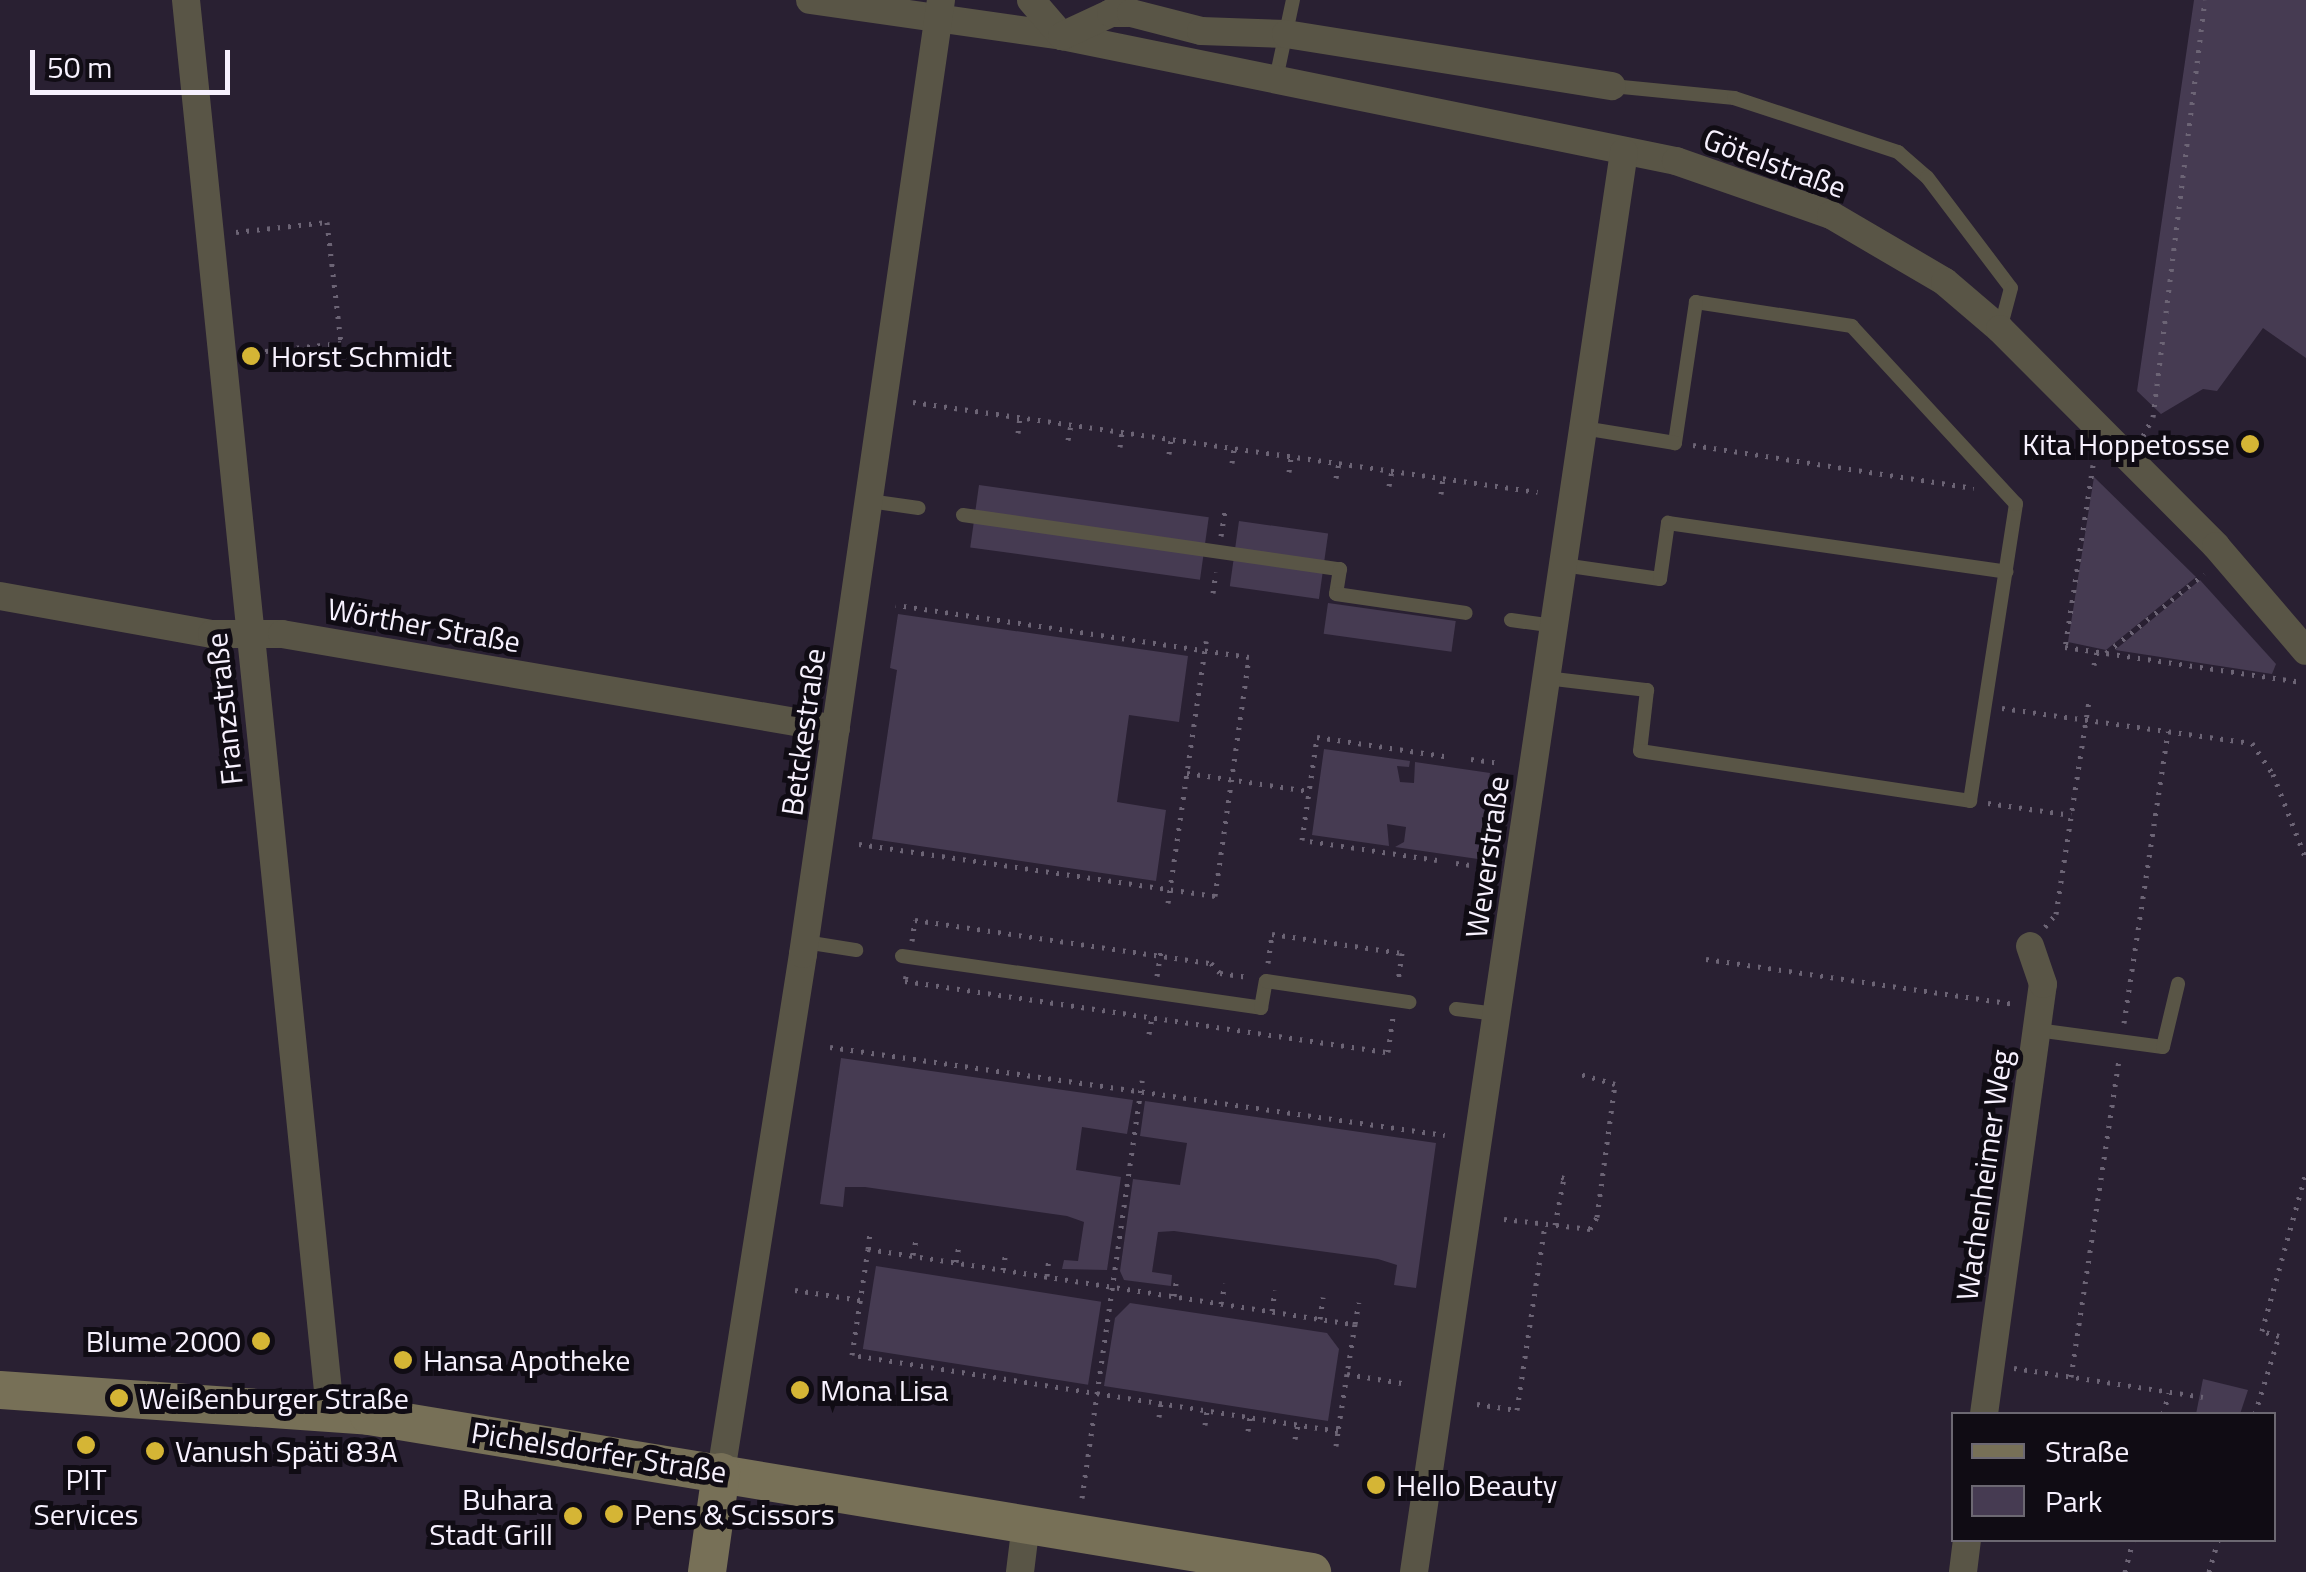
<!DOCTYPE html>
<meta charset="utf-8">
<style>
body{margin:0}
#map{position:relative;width:2306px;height:1572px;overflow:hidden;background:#292032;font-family:"Titillium Web",sans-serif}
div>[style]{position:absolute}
.green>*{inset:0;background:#463b52;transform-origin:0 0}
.path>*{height:5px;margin-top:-2.5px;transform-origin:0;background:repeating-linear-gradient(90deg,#6c6475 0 2.5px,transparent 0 10.5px)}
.lane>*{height:14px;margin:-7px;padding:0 7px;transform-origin:7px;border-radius:7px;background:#595546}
.street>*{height:28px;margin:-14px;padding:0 14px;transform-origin:14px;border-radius:14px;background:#595546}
.secondary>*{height:38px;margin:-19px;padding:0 19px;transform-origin:19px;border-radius:19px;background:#777057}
.dots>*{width:28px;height:28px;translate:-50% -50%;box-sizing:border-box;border:5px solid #100c14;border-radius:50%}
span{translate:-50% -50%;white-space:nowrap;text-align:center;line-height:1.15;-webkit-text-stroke:10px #100c14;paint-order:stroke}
.street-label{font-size:30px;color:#f7f1fe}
.poi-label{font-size:30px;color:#f7f1fe}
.left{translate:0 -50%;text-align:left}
.right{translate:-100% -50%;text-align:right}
.legend{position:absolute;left:1951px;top:1412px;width:325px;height:130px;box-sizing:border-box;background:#100c14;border:2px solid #6c6872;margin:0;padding:12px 18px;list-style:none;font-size:30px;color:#f7f1fe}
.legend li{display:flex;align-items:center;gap:20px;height:50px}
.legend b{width:50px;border:2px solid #6c6872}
.scale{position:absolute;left:30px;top:50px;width:200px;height:45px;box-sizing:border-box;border:5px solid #f7f1fe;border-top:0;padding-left:12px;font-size:30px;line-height:35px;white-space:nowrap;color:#f7f1fe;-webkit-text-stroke:8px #100c14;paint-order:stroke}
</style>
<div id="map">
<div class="green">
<div style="clip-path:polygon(2194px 0,2306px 0,2306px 358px,2263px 328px,2217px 391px,2203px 389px,2161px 414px,2137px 391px)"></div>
<div style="clip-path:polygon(2094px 477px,2196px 577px,2106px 650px,2068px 642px)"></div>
<div style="left:979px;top:485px;width:232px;height:63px;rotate:8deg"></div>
<div style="left:1239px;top:521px;width:90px;height:66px;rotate:8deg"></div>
<div style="clip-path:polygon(2200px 580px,2276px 664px,2272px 674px,2115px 650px)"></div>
<div style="left:1328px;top:603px;width:129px;height:31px;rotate:8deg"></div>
<div style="clip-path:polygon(898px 614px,1188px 656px,1179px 722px,1129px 715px,1117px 802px,1166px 810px,1156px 881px,872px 839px,897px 670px,890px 668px)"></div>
<div style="clip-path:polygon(1324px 749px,1410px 761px,1409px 767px,1397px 766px,1400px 782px,1414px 783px,1415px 762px,1490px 773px,1478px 859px,1395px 847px,1404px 842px,1406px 827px,1387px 824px,1389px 846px,1312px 835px)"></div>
<div style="clip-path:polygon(841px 1058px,1133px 1100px,1127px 1134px,1082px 1127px,1076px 1170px,1121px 1177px,1107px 1270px,1062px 1269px,1064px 1260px,1078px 1261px,1084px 1222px,1067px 1216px,865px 1187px,845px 1187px,843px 1207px,820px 1204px)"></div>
<div style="clip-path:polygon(1145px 1101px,1436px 1143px,1416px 1288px,1394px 1285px,1397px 1265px,1378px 1259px,1174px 1231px,1158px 1232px,1152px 1272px,1172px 1275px,1171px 1286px,1124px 1280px,1120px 1271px,1133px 1179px,1180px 1185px,1187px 1143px,1140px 1136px)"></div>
<div style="left:876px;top:1266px;width:228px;height:84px;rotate:9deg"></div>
<div style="clip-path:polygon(1130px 1303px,1327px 1333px,1339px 1349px,1328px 1421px,1104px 1386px,1115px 1318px)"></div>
<div style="clip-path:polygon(2203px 1379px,2248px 1390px,2240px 1414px,2196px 1414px)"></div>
</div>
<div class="path">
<div style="left:236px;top:232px;width:92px;rotate:-6.3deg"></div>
<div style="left:327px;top:222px;width:122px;rotate:83.4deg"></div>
<div style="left:341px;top:343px;width:94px;rotate:173.9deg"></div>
<div style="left:913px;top:402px;width:631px;rotate:8.19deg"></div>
<div style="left:1018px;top:433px;width:16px;rotate:-83deg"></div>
<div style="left:2143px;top:436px;width:21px;rotate:-62deg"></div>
<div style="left:2153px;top:417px;width:420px;rotate:-82.9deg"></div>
<div style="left:1068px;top:440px;width:15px;rotate:-79deg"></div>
<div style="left:1693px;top:445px;width:284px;rotate:8.7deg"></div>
<div style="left:1120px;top:447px;width:15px;rotate:-82deg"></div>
<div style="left:1169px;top:454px;width:15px;rotate:-82deg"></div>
<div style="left:1232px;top:463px;width:15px;rotate:-82deg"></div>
<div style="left:2093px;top:465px;width:184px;rotate:98.7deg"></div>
<div style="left:2065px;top:647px;width:239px;rotate:8.4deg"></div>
<div style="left:1289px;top:472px;width:15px;rotate:-82deg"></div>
<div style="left:1336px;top:478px;width:15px;rotate:-79deg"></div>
<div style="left:1389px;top:486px;width:15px;rotate:-79deg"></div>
<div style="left:1441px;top:494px;width:16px;rotate:-83deg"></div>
<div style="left:1221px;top:536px;width:26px;rotate:-81deg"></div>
<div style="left:1213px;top:593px;width:21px;rotate:-82deg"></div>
<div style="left:2106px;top:653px;width:126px;rotate:-38.9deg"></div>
<div style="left:2094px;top:665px;width:13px;rotate:-77deg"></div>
<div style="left:2002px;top:708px;width:252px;rotate:8deg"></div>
<div style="left:2252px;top:743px;width:37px;rotate:56deg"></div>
<div style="left:2273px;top:774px;width:91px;rotate:68.8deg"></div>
<div style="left:1471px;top:759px;width:28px;rotate:8deg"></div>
<div style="left:1187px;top:773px;width:123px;rotate:8.4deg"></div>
<div style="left:1988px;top:803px;width:84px;rotate:8.2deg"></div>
<div style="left:859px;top:844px;width:360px;rotate:8.3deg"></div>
<div style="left:1215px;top:896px;width:241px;rotate:-81.9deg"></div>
<div style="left:1249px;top:657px;width:357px;rotate:-171.6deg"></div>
<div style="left:1437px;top:860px;width:136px;rotate:-171.6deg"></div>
<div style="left:1302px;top:840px;width:104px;rotate:-81.7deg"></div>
<div style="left:1317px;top:737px;width:135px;rotate:8.5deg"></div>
<div style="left:1456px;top:863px;width:28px;rotate:8deg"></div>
<div style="left:1168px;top:903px;width:265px;rotate:-81.7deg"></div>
<div style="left:2045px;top:927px;width:17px;rotate:-50deg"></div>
<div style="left:2056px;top:914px;width:216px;rotate:-81.2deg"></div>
<div style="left:912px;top:941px;width:21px;rotate:-82deg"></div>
<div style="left:915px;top:920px;width:299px;rotate:8.3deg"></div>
<div style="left:1211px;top:963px;width:13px;rotate:48deg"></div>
<div style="left:1220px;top:973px;width:30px;rotate:8deg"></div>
<div style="left:1706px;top:959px;width:312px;rotate:8.3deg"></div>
<div style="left:1268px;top:963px;width:29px;rotate:-82deg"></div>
<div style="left:1272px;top:934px;width:131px;rotate:8.3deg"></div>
<div style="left:1402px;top:953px;width:27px;rotate:98deg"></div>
<div style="left:906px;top:976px;width:5px;rotate:101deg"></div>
<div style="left:905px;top:981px;width:488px;rotate:8.4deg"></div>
<div style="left:1388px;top:1052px;width:36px;rotate:-82deg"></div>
<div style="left:1157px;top:976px;width:26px;rotate:-81deg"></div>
<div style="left:2124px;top:1023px;width:295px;rotate:-81.4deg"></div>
<div style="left:1149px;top:1034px;width:17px;rotate:-80deg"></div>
<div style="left:830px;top:1047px;width:621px;rotate:8.14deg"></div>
<div style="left:1504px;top:1219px;width:87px;rotate:6.6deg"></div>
<div style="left:1590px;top:1229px;width:14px;rotate:-60deg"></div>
<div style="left:1597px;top:1217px;width:134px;rotate:-82.3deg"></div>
<div style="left:1615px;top:1084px;width:35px;rotate:-164deg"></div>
<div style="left:1555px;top:1225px;width:48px;rotate:-79.2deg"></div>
<div style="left:1564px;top:1178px;width:9px;rotate:-159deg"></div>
<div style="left:868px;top:1249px;width:16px;rotate:-83deg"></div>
<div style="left:913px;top:1255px;width:16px;rotate:-79deg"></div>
<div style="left:956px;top:1262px;width:17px;rotate:-80deg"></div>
<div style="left:1003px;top:1270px;width:19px;rotate:-81deg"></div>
<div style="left:1047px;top:1276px;width:18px;rotate:-84deg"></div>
<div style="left:795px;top:1290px;width:66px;rotate:8.7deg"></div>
<div style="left:1174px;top:1296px;width:20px;rotate:-81deg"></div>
<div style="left:1221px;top:1304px;width:21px;rotate:-79deg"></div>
<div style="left:1272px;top:1311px;width:21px;rotate:-82deg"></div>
<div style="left:1320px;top:1319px;width:22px;rotate:-82deg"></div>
<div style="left:1355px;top:1324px;width:22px;rotate:-80deg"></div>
<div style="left:2014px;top:1368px;width:191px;rotate:8.7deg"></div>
<div style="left:1347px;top:1374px;width:58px;rotate:99deg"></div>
<div style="left:1338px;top:1431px;width:492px;rotate:-171.1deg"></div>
<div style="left:852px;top:1355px;width:107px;rotate:-81.4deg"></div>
<div style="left:868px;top:1249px;width:493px;rotate:8.8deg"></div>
<div style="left:1355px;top:1324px;width:51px;rotate:99.1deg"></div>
<div style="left:1347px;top:1374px;width:62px;rotate:9.3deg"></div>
<div style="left:2071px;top:1377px;width:323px;rotate:-81.4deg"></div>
<div style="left:1477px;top:1404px;width:40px;rotate:8.5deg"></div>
<div style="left:1517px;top:1410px;width:188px;rotate:-81.4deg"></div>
<div style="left:2163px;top:1414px;width:22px;rotate:-74deg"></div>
<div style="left:2255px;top:1414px;width:82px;rotate:-72.9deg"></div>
<div style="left:2279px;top:1336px;width:18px;rotate:-164deg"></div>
<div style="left:2262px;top:1331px;width:165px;rotate:-74.5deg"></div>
<div style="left:1159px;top:1417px;width:14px;rotate:-82deg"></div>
<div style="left:1205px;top:1425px;width:15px;rotate:-82deg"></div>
<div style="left:1248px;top:1431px;width:14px;rotate:-82deg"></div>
<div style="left:1295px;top:1439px;width:14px;rotate:-78deg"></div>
<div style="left:1336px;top:1446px;width:15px;rotate:-82deg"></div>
<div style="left:1082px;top:1498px;width:422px;rotate:-81.8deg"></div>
<div style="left:2125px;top:1572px;width:33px;rotate:-76deg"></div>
<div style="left:2209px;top:1572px;width:33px;rotate:-74deg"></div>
</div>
<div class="lane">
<div style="left:1276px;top:79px;width:81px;rotate:-77.9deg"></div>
<div style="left:1612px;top:86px;width:123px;rotate:5.6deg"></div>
<div style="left:1734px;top:98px;width:173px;rotate:18.2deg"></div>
<div style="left:1898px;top:152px;width:38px;rotate:41deg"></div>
<div style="left:1927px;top:177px;width:139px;rotate:52.9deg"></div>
<div style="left:2011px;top:288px;width:42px;rotate:105deg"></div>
<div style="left:869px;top:501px;width:50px;rotate:8deg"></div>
<div style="left:963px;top:515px;width:381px;rotate:8.2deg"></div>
<div style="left:1340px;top:569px;width:25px;rotate:99deg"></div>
<div style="left:1336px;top:594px;width:131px;rotate:8.3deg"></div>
<div style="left:1563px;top:565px;width:98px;rotate:8.2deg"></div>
<div style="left:1660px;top:579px;width:57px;rotate:-81.9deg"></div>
<div style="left:1668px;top:523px;width:342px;rotate:8.2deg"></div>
<div style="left:1511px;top:620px;width:43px;rotate:7.9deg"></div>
<div style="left:1546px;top:678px;width:102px;rotate:6.8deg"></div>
<div style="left:1647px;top:690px;width:61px;rotate:96.5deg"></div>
<div style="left:1640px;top:751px;width:334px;rotate:8.6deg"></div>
<div style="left:1970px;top:801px;width:301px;rotate:-81.2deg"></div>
<div style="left:2016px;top:504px;width:242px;rotate:-132.7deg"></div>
<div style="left:1852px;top:326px;width:158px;rotate:-171.3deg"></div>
<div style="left:1696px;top:302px;width:143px;rotate:98.5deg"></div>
<div style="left:1675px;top:443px;width:93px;rotate:-170.7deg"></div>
<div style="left:805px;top:942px;width:52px;rotate:8.9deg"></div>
<div style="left:902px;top:956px;width:363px;rotate:8.2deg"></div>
<div style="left:1261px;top:1008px;width:27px;rotate:-80deg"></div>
<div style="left:1266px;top:981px;width:145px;rotate:8.4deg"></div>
<div style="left:1456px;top:1009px;width:41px;rotate:7deg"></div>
<div style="left:2037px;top:1030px;width:127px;rotate:7.7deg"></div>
<div style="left:2163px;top:1047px;width:65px;rotate:-76.6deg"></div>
</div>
<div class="street">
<div style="left:186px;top:0;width:1418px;rotate:84.17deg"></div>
<div style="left:810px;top:0;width:255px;rotate:8.1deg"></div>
<div style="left:1062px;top:36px;width:627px;rotate:11.51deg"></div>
<div style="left:1676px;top:161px;width:164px;rotate:19.2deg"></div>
<div style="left:1831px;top:215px;width:132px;rotate:30.4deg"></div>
<div style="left:1945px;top:282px;width:72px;rotate:40.5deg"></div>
<div style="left:2000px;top:329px;width:306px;rotate:45.1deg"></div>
<div style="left:2216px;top:546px;width:138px;rotate:49.4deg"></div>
<div style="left:1031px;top:0;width:48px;rotate:49.3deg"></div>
<div style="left:1062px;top:36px;width:54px;rotate:-25.1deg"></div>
<div style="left:1111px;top:13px;width:20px"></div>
<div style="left:1131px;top:13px;width:72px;rotate:14.4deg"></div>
<div style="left:1201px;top:31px;width:85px;rotate:2deg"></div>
<div style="left:1286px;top:34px;width:330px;rotate:9.1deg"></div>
<div style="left:0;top:596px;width:215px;rotate:10.2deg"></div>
<div style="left:212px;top:634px;width:70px"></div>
<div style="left:282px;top:634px;width:562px;rotate:9.73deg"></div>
<div style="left:1984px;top:1414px;width:434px;rotate:-82.2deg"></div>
<div style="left:2043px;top:984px;width:40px;rotate:-108.9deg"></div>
<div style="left:721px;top:1472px;width:524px;rotate:-81deg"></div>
<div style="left:803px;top:954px;width:964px;rotate:-81.77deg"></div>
<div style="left:1020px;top:1572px;width:49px;rotate:-83deg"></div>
<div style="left:1414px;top:1572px;width:1435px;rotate:-81.59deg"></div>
<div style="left:1963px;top:1572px;width:32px;rotate:-83deg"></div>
</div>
<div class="secondary">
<div style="left:0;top:1390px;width:370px;rotate:4deg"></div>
<div style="left:369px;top:1416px;width:956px;rotate:9.39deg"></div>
<div style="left:707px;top:1572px;width:101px;rotate:-82deg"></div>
</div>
<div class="dots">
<div style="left:251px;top:356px;background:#d5b535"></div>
<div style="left:2250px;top:444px;background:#d5b535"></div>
<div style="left:261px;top:1341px;background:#d5b535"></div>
<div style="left:403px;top:1360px;background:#d5b535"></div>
<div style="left:800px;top:1390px;background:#d5b535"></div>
<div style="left:119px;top:1398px;background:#d5b535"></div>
<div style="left:86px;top:1445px;background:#d5b535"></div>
<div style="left:155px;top:1451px;background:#d5b535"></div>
<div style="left:1376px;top:1485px;background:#d5b535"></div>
<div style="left:614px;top:1514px;background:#d5b535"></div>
<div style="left:573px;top:1516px;background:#d5b535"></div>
</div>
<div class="street-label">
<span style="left:1775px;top:163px;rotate:20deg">Götelstraße</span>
<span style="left:424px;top:625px;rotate:10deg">Wörther Straße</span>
<span style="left:224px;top:709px;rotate:-96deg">Franzstraße</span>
<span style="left:803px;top:732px;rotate:-82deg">Betckestraße</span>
<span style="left:1487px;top:857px;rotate:-82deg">Weverstraße</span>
<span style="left:1984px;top:1175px;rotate:-82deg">Wachenheimer Weg</span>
<span style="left:599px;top:1452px;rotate:9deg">Pichelsdorfer Straße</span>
</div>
<div class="poi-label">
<span class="left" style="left:271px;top:356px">Horst Schmidt</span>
<span class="right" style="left:2230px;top:444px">Kita Hoppetosse</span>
<span class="right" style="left:241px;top:1341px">Blume 2000</span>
<span class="left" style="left:423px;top:1360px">Hansa Apotheke</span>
<span class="left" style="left:820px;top:1390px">Mona Lisa</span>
<span class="left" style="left:139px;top:1398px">Weißenburger Straße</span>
<span class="left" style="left:175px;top:1451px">Vanush Späti 83A</span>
<span style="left:86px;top:1496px">PIT<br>Services</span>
<span class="left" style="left:1396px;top:1485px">Hello Beauty</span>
<span class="right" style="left:553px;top:1516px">Buhara<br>Stadt Grill</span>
<span class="left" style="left:634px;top:1514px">Pens &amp; Scissors</span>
</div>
<ul class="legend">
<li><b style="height:12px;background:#777057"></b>Straße</li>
<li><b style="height:28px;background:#463b52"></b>Park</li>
</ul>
<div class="scale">50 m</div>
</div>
